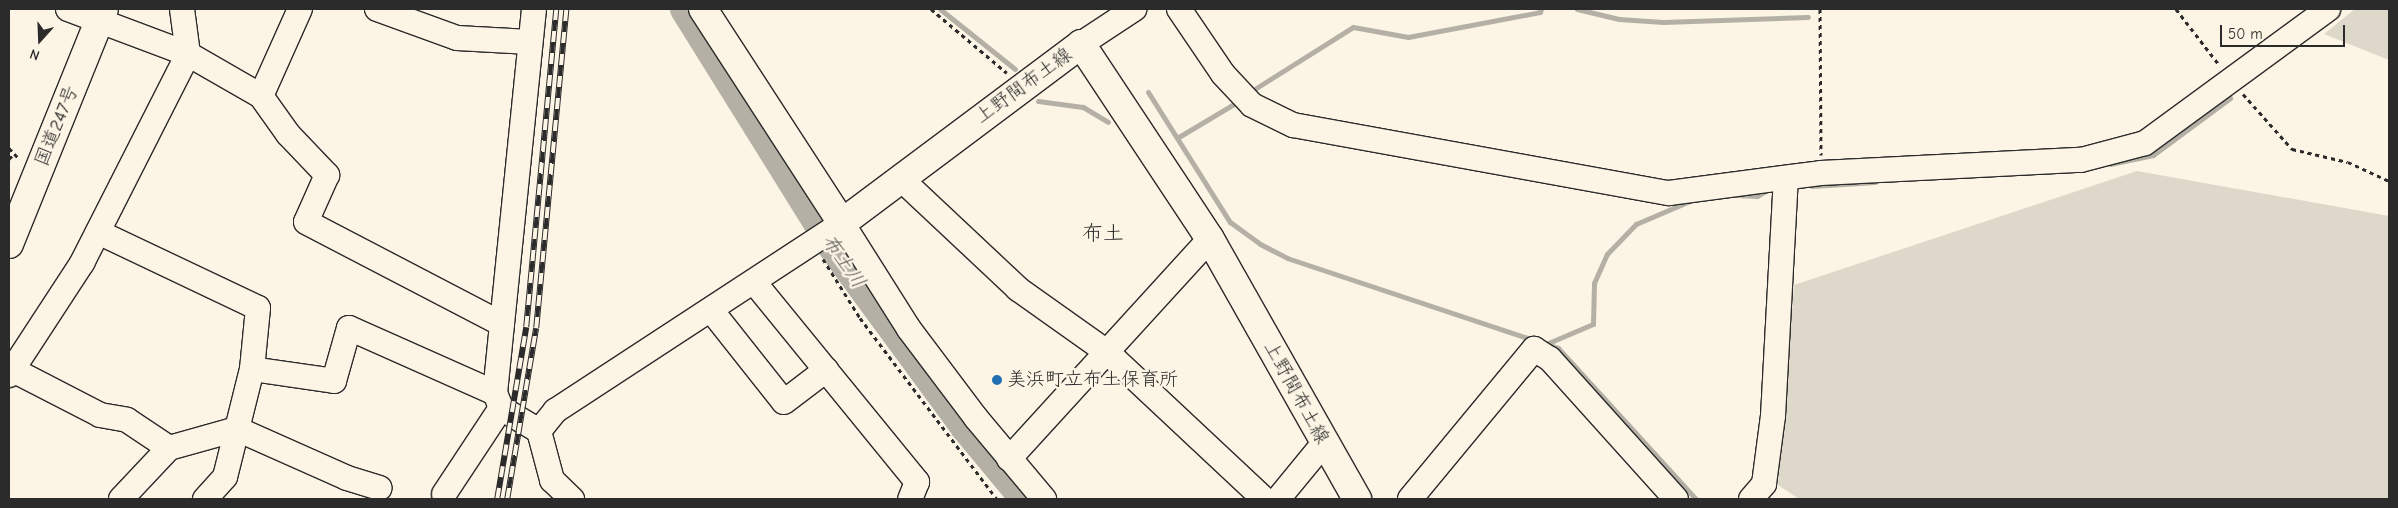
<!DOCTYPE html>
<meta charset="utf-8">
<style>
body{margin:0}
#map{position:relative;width:2398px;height:508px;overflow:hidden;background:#fcf5e5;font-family:"Comic Neue","Klee One",sans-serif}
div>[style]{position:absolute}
.green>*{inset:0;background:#ded8ca}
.stream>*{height:5px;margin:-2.5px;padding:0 2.5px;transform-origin:2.5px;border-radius:2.5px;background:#b4b0a5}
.river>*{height:30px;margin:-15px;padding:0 15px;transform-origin:15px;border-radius:15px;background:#b4b0a5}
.path>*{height:3px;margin-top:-1.5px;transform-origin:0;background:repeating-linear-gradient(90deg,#2b2b2b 0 4px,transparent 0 8px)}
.roads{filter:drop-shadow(1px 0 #2b2b2b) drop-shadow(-1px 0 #2b2b2b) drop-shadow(0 1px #2b2b2b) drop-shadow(0 -1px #2b2b2b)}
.minor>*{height:24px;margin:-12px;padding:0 12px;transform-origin:12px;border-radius:12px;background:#fcf5e5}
.major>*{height:28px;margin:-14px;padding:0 14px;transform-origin:14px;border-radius:14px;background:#fcf5e5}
.highway>*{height:28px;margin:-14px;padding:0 14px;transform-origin:14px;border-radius:14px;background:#fcf5e5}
.rail>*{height:5.5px;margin-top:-2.75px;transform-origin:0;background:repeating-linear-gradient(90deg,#fcf5e5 0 11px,#2b2b2b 0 22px);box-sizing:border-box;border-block:1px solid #2b2b2b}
.dots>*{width:14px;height:14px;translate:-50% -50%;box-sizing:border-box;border:2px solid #fcf5e5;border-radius:50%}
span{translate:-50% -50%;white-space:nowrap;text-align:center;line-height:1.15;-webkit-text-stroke:5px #fcf5e5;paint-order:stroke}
.street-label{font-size:19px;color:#2b2b2b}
.poi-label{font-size:19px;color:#2b2b2b}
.left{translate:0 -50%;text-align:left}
.water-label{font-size:20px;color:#545350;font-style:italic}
.quarter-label{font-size:21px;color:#2b2b2b}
.frame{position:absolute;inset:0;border:10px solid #2b2b2b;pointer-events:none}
.north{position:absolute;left:15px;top:15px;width:50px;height:50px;-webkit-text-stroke:4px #fcf5e5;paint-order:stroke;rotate:200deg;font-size:14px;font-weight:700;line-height:20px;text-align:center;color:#2b2b2b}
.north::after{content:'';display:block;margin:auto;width:18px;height:22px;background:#2b2b2b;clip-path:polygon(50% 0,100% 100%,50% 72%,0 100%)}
.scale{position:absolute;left:2220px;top:25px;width:125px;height:22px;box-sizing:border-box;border:2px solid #2b2b2b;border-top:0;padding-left:6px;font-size:15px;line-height:18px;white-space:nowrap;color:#2b2b2b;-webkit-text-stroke:4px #fcf5e5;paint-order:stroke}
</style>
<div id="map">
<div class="green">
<div style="clip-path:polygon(2355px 9px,2389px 9px,2389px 60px,2324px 34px)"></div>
<div style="clip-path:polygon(2137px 171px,2389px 216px,2389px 499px,1799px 499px,1778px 485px,1794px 285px)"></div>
</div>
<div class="stream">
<div style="left:940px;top:9px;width:96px;rotate:38.7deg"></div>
<div style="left:1577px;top:9px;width:43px;rotate:13.4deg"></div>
<div style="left:1619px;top:19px;width:44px;rotate:3.9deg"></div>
<div style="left:1663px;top:22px;width:145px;rotate:-2deg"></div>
<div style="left:1253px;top:90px;width:118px;rotate:-32.2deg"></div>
<div style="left:1353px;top:27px;width:56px;rotate:10.3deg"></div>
<div style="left:1408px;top:37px;width:134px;rotate:-10.7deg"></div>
<div style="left:1540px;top:12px;width:3px;rotate:-72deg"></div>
<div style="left:1148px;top:92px;width:154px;rotate:57.8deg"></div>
<div style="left:1230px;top:222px;width:37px;rotate:36deg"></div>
<div style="left:1260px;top:244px;width:30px;rotate:27deg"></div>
<div style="left:1287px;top:258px;width:259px;rotate:18.4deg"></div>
<div style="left:1038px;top:101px;width:45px;rotate:7.6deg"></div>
<div style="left:1083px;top:107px;width:29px;rotate:31deg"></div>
<div style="left:1177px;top:138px;width:66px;rotate:-30.8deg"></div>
<div style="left:2110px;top:164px;width:44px;rotate:-11.8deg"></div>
<div style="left:2153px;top:155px;width:96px;rotate:-36.5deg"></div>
<div style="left:1812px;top:186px;width:63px;rotate:-3.6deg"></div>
<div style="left:1737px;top:195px;width:20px;rotate:3deg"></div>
<div style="left:1757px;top:196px;width:12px;rotate:-31deg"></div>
<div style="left:1546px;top:344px;width:13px;rotate:18deg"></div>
<div style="left:1558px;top:348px;width:205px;rotate:47.6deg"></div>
<div style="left:1546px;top:344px;width:51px;rotate:-23.1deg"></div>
<div style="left:1593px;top:324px;width:41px;rotate:-88.6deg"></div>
<div style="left:1594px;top:283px;width:32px;rotate:-66deg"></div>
<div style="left:1607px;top:254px;width:42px;rotate:-46deg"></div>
<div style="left:1636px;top:224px;width:61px;rotate:-23.2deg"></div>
</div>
<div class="river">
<div style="left:685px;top:9px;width:280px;rotate:58.1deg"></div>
<div style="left:833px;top:247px;width:223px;rotate:53.7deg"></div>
<div style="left:965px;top:427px;width:94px;rotate:50.2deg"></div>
</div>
<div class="path">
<div style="left:931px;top:9px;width:99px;rotate:40.1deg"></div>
<div style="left:1820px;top:9px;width:146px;rotate:89.6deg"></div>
<div style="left:2176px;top:9px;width:72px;rotate:52.3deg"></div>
<div style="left:2243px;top:94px;width:74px;rotate:48.3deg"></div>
<div style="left:2292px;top:149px;width:57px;rotate:13.1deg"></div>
<div style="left:2348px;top:162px;width:45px;rotate:24.9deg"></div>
<div style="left:9px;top:148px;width:16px;rotate:47deg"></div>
<div style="left:9px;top:159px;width:7px;rotate:-45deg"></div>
<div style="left:823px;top:259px;width:70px;rotate:57.9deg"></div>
<div style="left:860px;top:318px;width:227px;rotate:52.9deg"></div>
</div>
<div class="roads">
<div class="minor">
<div style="left:68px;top:9px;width:128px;rotate:20.6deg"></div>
<div style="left:188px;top:54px;width:84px;rotate:29.9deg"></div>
<div style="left:261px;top:96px;width:47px;rotate:54.6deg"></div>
<div style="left:288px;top:134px;width:57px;rotate:46.4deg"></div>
<div style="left:327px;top:175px;width:51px;rotate:114.1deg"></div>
<div style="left:306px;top:222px;width:221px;rotate:27.5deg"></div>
<div style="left:377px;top:9px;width:85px;rotate:19.9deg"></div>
<div style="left:457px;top:38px;width:73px;rotate:3.1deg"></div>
<div style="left:1179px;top:9px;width:78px;rotate:55.9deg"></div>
<div style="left:1223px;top:74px;width:42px;rotate:46.9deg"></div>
<div style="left:1252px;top:105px;width:46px;rotate:26deg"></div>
<div style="left:1293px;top:125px;width:382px;rotate:10.3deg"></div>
<div style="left:1669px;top:193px;width:153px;rotate:-7.5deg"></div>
<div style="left:1821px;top:173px;width:260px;rotate:-2.9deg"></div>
<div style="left:2081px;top:160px;width:66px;rotate:-14.9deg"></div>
<div style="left:2145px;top:143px;width:227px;rotate:-36.2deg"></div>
<div style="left:1081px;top:44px;width:64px;rotate:-33.4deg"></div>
<div style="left:261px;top:96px;width:95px;rotate:-65.9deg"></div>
<div style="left:900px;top:178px;width:162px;rotate:43.2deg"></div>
<div style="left:1018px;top:289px;width:109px;rotate:35.3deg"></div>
<div style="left:1107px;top:352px;width:215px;rotate:43.1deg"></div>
<div style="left:98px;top:232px;width:177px;rotate:25.4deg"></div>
<div style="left:258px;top:308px;width:61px;rotate:95.6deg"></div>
<div style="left:252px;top:369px;width:111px;rotate:104deg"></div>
<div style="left:225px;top:477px;width:30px;rotate:132deg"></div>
<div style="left:754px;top:282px;width:258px;rotate:50.8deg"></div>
<div style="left:917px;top:482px;width:18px;rotate:112deg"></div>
<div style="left:711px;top:310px;width:117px;rotate:51.6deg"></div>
<div style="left:784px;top:402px;width:53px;rotate:-37.3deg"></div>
<div style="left:252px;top:369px;width:83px;rotate:8.3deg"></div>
<div style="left:334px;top:381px;width:55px;rotate:-74.2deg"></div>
<div style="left:349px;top:328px;width:160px;rotate:24deg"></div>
<div style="left:495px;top:393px;width:16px;rotate:68deg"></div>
<div style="left:501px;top:408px;width:44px;rotate:31.2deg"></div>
<div style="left:539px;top:431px;width:51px;rotate:75.1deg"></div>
<div style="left:552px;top:480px;width:28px;rotate:44deg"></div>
<div style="left:13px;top:370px;width:98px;rotate:27.3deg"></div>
<div style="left:100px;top:415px;width:27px;rotate:10deg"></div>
<div style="left:127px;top:420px;width:50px;rotate:33.7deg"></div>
<div style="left:169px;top:448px;width:71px;rotate:-15.6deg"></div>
<div style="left:237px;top:429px;width:120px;rotate:24deg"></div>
<div style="left:347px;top:478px;width:34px;rotate:17deg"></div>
<div style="left:9px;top:375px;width:134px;rotate:-56.9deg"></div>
<div style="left:82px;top:263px;width:234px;rotate:-63.1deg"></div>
<div style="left:188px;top:54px;width:45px;rotate:-97.6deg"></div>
<div style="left:495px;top:393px;width:386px;rotate:-84.2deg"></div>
<div style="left:539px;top:431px;width:26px;rotate:-51deg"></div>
<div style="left:555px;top:411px;width:343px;rotate:-33.2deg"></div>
<div style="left:842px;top:223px;width:125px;rotate:57.7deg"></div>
<div style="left:909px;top:329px;width:111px;rotate:53deg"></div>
<div style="left:976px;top:418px;width:106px;rotate:50deg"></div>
<div style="left:1009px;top:459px;width:298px;rotate:-47.6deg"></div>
<div style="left:444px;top:494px;width:103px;rotate:-56.5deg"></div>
<div style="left:121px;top:499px;width:70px;rotate:-46.7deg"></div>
<div style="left:1278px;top:499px;width:72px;rotate:-50.6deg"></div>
<div style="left:1410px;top:499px;width:195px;rotate:-50.4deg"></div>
<div style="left:1534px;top:349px;width:19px;rotate:32deg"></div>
<div style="left:1550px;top:359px;width:188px;rotate:48deg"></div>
<div style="left:1751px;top:499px;width:20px;rotate:-49deg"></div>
<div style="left:1764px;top:484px;width:69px;rotate:-82.5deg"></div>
<div style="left:1773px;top:416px;width:237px;rotate:-86.9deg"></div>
</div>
<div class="major">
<div style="left:703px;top:9px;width:255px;rotate:57deg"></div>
<div style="left:842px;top:223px;width:299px;rotate:-36.8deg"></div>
<div style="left:1081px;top:44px;width:234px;rotate:56.5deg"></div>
<div style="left:1210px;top:239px;width:299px;rotate:60.5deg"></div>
</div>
<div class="highway">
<div style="left:9px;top:244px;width:253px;rotate:-68deg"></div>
</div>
</div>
<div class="rail">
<div style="left:497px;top:499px;width:174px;rotate:-80.4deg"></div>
<div style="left:526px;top:327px;width:319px;rotate:-84.6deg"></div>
<div style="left:507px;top:499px;width:173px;rotate:-80.4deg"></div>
<div style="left:536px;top:328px;width:320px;rotate:-84.6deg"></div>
</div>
<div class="dots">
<div style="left:997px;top:380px;background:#1f6fb2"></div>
</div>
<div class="street-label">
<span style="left:1024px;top:86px;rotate:-36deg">上野間布土線</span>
<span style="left:57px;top:126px;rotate:-68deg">国道247号</span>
<span style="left:1296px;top:393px;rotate:61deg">上野間布土線</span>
</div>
<div class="poi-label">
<span class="left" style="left:1007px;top:380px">美浜町立布土保育所</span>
</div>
<div class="water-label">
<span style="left:844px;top:261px;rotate:55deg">布土川</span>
</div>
<div class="quarter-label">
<span style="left:1103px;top:233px">布土</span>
</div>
<div class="frame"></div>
<div class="north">N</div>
<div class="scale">50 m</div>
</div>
